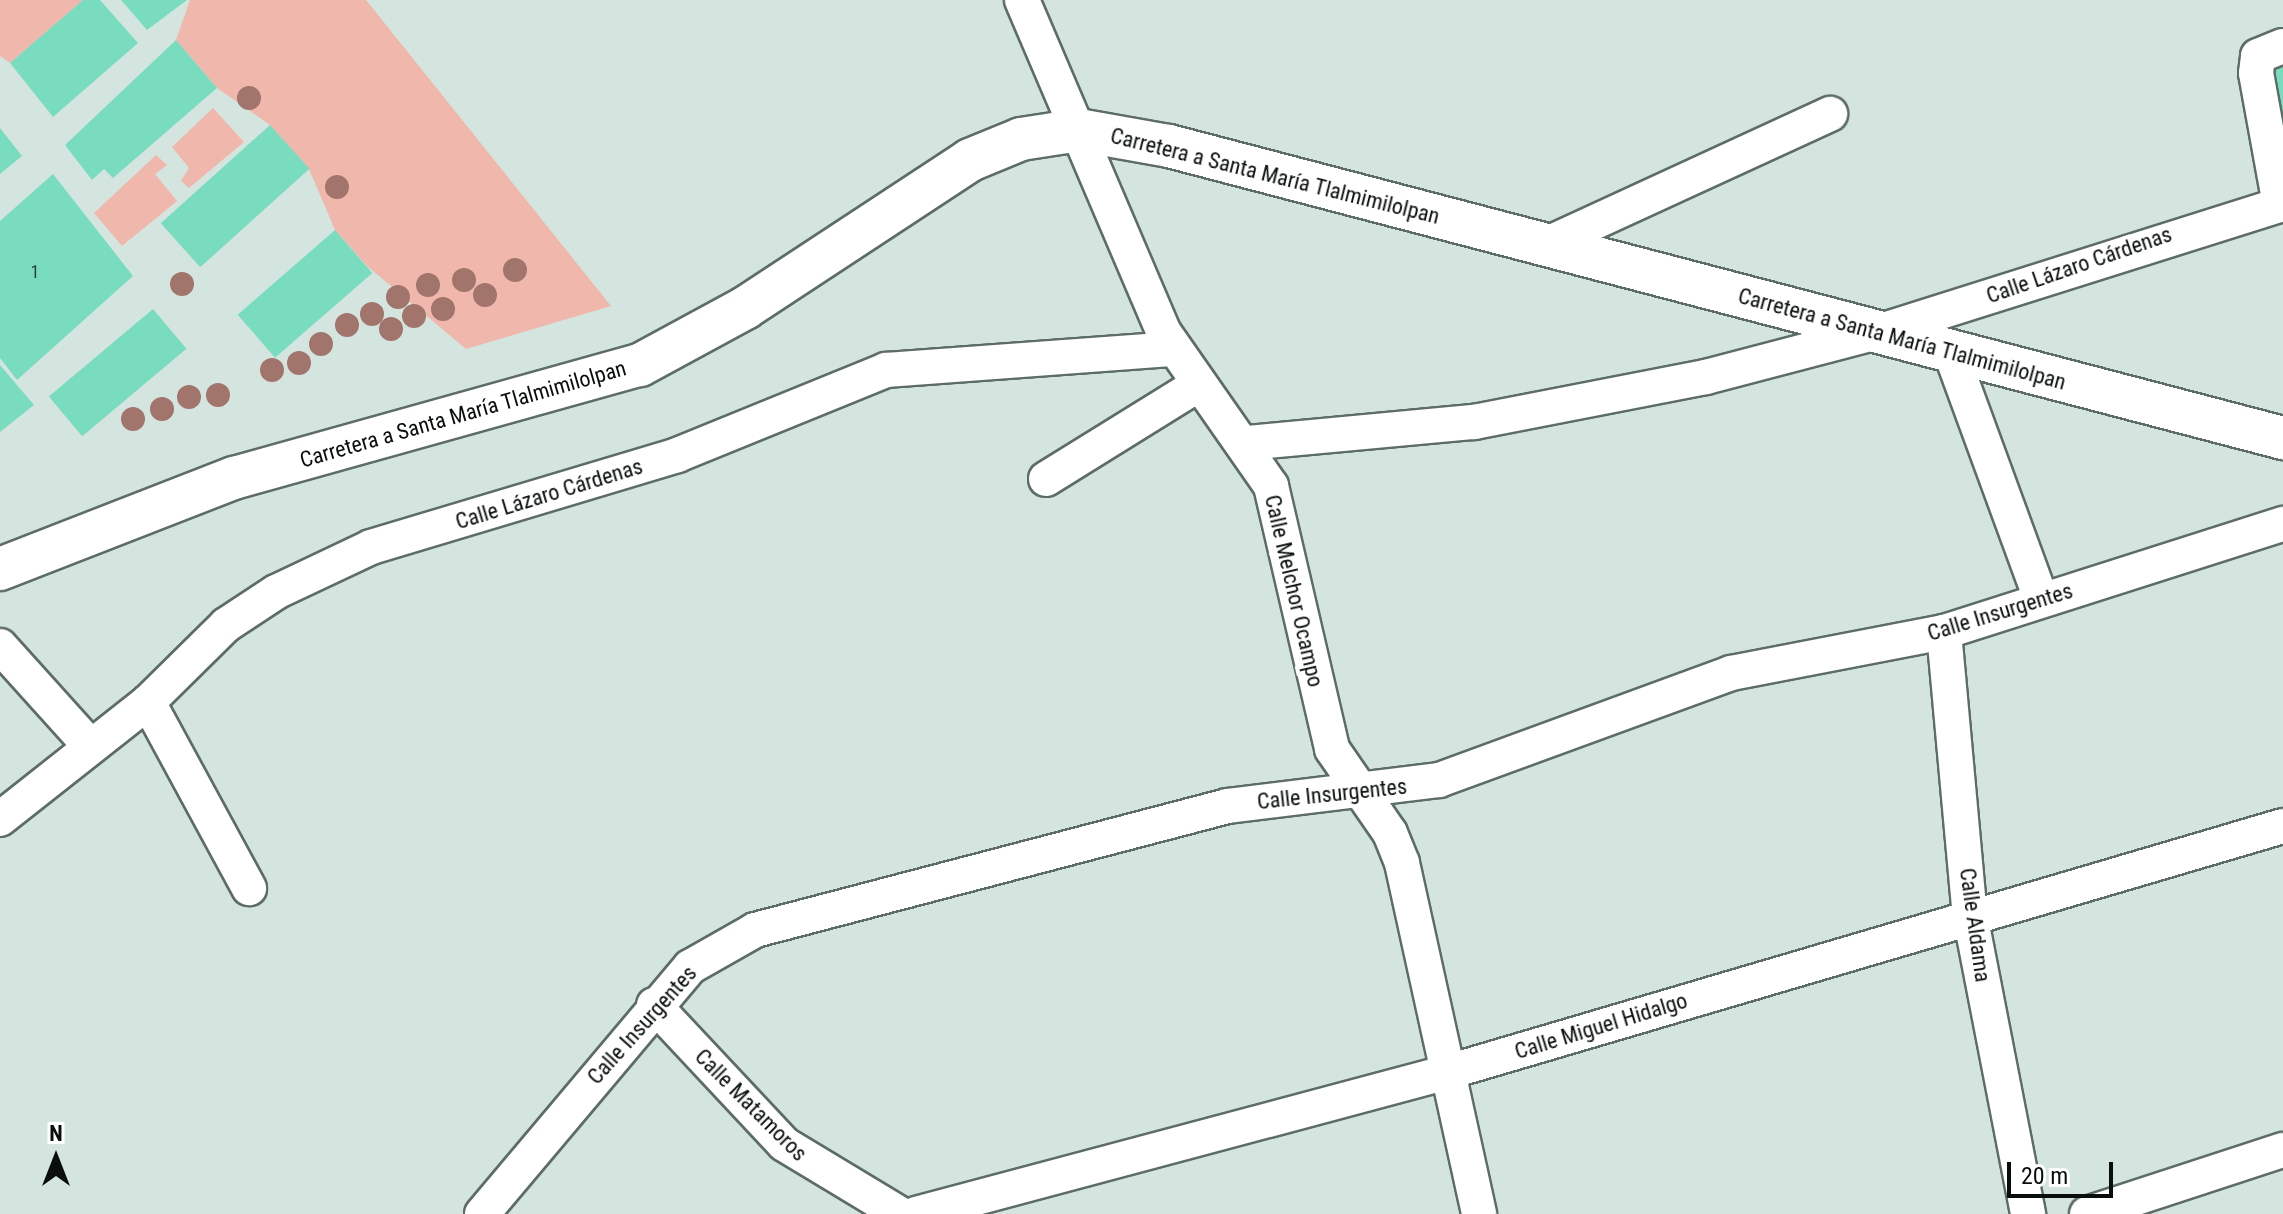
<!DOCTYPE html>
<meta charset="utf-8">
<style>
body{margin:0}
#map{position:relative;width:2283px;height:1214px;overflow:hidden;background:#d4e5df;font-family:"Roboto Condensed",sans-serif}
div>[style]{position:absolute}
.green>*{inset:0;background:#f0b7ac}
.building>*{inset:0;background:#7adcbf;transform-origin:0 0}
.roads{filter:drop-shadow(2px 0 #5d6c67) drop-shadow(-2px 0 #5d6c67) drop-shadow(0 2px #5d6c67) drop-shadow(0 -2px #5d6c67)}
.minor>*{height:34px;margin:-17px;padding:0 17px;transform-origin:17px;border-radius:17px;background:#fff}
.major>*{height:42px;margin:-21px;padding:0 21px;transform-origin:21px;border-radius:21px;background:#fff}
.trees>*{width:24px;height:24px;margin:-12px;border-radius:50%;background:#a1746c}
span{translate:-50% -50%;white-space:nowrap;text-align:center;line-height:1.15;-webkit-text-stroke:8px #fff;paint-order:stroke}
.number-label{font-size:18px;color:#25423a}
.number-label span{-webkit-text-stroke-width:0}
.street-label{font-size:22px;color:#090e0d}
.north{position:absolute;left:16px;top:1118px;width:80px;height:80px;-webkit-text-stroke:6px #fff;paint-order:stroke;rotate:0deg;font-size:22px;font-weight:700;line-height:32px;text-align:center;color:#090e0d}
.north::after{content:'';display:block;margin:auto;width:28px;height:36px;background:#090e0d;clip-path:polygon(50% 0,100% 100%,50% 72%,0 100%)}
.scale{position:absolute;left:2007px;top:1162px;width:106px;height:36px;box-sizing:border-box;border:4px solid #090e0d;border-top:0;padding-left:10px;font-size:24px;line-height:28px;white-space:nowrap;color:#090e0d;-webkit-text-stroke:6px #fff;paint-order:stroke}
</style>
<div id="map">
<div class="green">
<div style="clip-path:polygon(0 0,83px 0,10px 63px,0 56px)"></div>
<div style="clip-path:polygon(190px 0,366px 0,611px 306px,466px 349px,367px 266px,335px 230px,309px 169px,270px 125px,217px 88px,176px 40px)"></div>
<div style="clip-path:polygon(213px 108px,244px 142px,189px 188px,181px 181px,189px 168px,172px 147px)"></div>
<div style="clip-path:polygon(156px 155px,167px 165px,155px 174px,177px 201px,122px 246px,94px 213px)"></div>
</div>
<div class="building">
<div style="clip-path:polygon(83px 0,100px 0,138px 43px,53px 117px,10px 63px)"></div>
<div style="clip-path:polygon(121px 0,187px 0,147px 30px)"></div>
<div style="clip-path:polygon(176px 40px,217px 88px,113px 178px,104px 169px,92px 180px,65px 145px)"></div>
<div style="clip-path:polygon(2283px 61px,2283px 116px,2277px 117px,2269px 63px)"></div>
<div style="left:270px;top:125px;width:59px;height:147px;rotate:48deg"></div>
<div style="clip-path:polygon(0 128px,22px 156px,0 174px)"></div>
<div style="clip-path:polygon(53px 174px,133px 276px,17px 380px,0 358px,0 221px)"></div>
<div style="left:335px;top:230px;width:57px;height:129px;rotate:49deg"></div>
<div style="left:153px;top:309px;width:52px;height:136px;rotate:50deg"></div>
<div style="clip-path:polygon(0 365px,34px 405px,0 432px)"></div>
</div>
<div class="roads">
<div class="minor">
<div style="left:1022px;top:0;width:360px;rotate:66.9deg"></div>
<div style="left:1163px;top:331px;width:189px;rotate:55.1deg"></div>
<div style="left:1271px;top:486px;width:270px;rotate:76.9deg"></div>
<div style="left:1332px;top:749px;width:102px;rotate:55.4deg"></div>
<div style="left:1390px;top:833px;width:32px;rotate:68deg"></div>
<div style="left:1402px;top:863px;width:359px;rotate:77.6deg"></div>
<div style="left:2280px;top:205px;width:134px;rotate:-100.3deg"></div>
<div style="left:2256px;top:73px;width:17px;rotate:-83deg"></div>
<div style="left:2258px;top:56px;width:27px;rotate:-22deg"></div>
<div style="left:1545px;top:245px;width:314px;rotate:-24.7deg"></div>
<div style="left:1951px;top:353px;width:262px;rotate:69.9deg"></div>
<div style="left:1246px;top:443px;width:229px;rotate:-5.3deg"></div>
<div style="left:1474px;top:422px;width:236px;rotate:-11deg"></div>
<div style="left:1706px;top:377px;width:177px;rotate:-14.7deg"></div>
<div style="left:1877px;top:332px;width:426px;rotate:-17.5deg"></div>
<div style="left:1046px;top:479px;width:180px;rotate:-31.8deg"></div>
<div style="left:1944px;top:632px;width:284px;rotate:84.8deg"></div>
<div style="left:1970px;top:915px;width:305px;rotate:79deg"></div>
<div style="left:0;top:646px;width:135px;rotate:48deg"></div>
<div style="left:148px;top:702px;width:212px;rotate:61.5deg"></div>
<div style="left:0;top:819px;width:189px;rotate:-38.3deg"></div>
<div style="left:148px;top:702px;width:110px;rotate:-44.6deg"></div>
<div style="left:226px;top:625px;width:60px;rotate:-33.4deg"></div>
<div style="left:276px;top:592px;width:105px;rotate:-25.3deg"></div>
<div style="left:371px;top:547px;width:320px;rotate:-16.7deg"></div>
<div style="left:677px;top:455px;width:226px;rotate:-22.1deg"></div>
<div style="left:886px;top:370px;width:289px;rotate:-4.2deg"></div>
<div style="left:654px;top:1005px;width:190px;rotate:46.9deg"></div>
<div style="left:784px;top:1144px;width:135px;rotate:31.1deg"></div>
<div style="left:482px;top:1214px;width:323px;rotate:-49.9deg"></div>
<div style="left:690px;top:967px;width:75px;rotate:-29.6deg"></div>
<div style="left:755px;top:930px;width:488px;rotate:-14.7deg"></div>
<div style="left:1227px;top:806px;width:214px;rotate:-7deg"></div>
<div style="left:1439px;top:780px;width:311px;rotate:-20.1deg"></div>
<div style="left:1731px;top:673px;width:217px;rotate:-10.9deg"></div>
<div style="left:1944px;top:632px;width:356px;rotate:-17.7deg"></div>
<div style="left:916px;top:1214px;width:551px;rotate:-14.94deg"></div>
<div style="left:1448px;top:1072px;width:870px;rotate:-16.42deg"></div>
<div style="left:2087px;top:1214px;width:206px;rotate:-18.1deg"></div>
</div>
<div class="major">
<div style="left:0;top:569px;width:251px;rotate:-21.3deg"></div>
<div style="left:234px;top:478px;width:421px;rotate:-15.6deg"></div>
<div style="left:640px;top:365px;width:119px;rotate:-28.5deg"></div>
<div style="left:745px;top:308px;width:269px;rotate:-33.3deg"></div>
<div style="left:970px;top:160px;width:55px;rotate:-22.4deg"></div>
<div style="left:1021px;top:139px;width:59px;rotate:-8.8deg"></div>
<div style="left:1079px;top:130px;width:91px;rotate:10.1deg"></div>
<div style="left:1169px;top:146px;width:1152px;rotate:14.69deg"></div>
</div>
</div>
<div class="trees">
<div style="left:249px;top:98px"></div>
<div style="left:337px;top:187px"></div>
<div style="left:515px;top:270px"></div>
<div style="left:464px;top:280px"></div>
<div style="left:182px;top:284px"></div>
<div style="left:428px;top:285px"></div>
<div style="left:485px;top:295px"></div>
<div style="left:398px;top:297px"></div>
<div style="left:443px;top:309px"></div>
<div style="left:372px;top:314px"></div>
<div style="left:414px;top:316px"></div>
<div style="left:347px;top:325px"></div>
<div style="left:391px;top:329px"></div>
<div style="left:321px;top:344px"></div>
<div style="left:299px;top:363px"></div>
<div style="left:272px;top:370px"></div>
<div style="left:218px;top:395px"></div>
<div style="left:189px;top:397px"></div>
<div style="left:162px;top:409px"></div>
<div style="left:133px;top:419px"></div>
</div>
<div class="number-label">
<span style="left:35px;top:272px">1</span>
</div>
<div class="street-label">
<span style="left:1275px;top:176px;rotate:14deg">Carretera a Santa María Tlalmimilolpan</span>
<span style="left:2079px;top:265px;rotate:-19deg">Calle Lázaro Cárdenas</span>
<span style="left:1902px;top:339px;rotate:15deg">Carretera a Santa María Tlalmimilolpan</span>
<span style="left:463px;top:414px;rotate:-16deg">Carretera a Santa María Tlalmimilolpan</span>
<span style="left:549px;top:494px;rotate:-17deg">Calle Lázaro Cárdenas</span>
<span style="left:1294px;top:591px;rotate:77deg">Calle Melchor Ocampo</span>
<span style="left:2000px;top:612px;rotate:-17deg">Calle Insurgentes</span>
<span style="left:1332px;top:794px;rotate:-6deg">Calle Insurgentes</span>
<span style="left:1975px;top:925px;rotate:82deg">Calle Aldama</span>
<span style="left:642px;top:1025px;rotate:-48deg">Calle Insurgentes</span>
<span style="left:1601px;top:1026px;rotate:-17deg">Calle Miguel Hidalgo</span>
<span style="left:751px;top:1105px;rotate:45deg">Calle Matamoros</span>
</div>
<div class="north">N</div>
<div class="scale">20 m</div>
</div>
